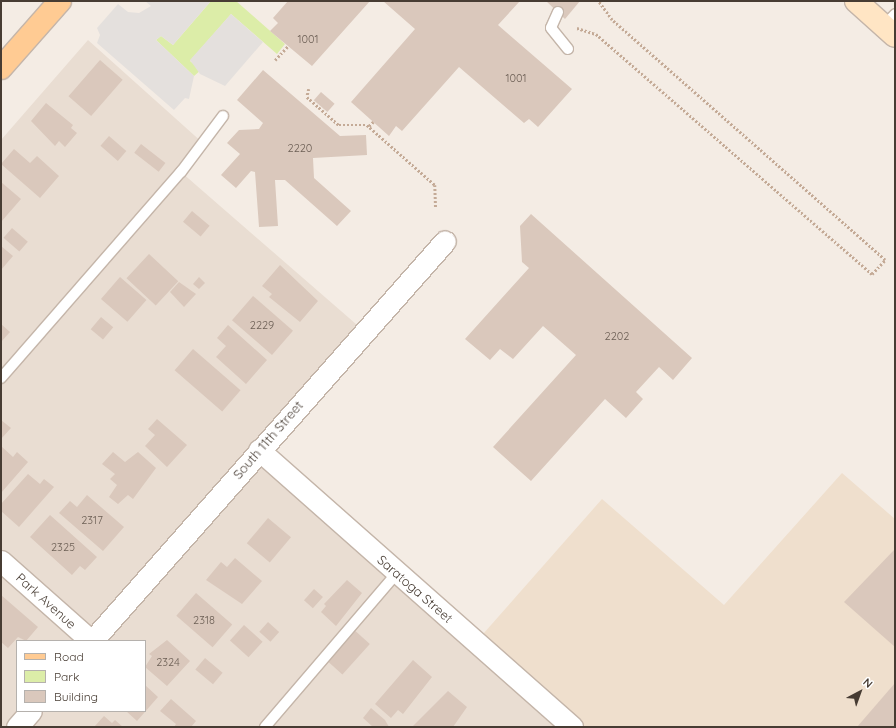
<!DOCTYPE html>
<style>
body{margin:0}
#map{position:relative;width:896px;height:728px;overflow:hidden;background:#f4ece4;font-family:Quicksand,sans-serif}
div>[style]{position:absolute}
.residential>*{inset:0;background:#e9ddd2}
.education>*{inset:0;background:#efdfcd}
.green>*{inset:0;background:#dceda8}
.parking>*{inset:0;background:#e4e0dd}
.building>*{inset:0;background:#dac8bc;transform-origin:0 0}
.path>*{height:2.5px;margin-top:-1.25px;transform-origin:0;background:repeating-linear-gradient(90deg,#c4aa96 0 2px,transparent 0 4px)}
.roads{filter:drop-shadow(1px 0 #c4b5a9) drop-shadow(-1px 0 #c4b5a9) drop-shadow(0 1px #c4b5a9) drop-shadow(0 -1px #c4b5a9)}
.lane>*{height:10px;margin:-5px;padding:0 5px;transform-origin:5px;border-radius:5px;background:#fff}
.street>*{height:21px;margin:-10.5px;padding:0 10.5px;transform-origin:10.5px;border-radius:10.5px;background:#fff}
.secondary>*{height:22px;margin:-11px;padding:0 11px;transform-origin:11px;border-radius:11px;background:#ffe5c4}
.primary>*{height:22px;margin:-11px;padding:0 11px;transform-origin:11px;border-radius:11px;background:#ffcb93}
span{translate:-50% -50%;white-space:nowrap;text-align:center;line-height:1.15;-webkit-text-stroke:3px #fff;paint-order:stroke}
.number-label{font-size:11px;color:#6c5f55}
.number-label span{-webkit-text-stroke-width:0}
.street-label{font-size:13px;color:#473c33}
.frame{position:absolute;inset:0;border:2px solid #473c33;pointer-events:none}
.legend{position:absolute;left:16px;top:640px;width:130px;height:72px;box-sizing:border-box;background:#fff;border:1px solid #b5b1ad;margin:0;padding:5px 7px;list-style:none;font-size:12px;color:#473c33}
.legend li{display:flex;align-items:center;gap:8px;height:20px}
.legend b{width:20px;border:1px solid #b5b1ad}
.north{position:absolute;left:840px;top:672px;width:40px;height:40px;-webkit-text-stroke:3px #fff;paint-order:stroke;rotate:41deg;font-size:11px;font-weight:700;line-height:16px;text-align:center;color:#473c33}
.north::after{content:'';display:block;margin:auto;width:14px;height:18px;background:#473c33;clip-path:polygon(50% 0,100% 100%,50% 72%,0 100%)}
</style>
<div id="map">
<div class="residential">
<div style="clip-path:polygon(evenodd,88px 40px,204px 144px,181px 172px,364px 331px,259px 450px,572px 727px,1px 727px,1px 140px,88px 40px,17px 641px,145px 641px,145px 711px,17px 711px,17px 641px)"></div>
</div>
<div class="education">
<div style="clip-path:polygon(842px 473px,895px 519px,895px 727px,572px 727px,476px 642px,602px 499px,724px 605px)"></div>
</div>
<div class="green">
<div style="clip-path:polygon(211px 1px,236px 1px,285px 44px,277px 54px,231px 14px,190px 61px,201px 70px,194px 76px,156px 40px,161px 36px,173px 45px)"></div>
</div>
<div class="parking">
<div style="clip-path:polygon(145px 1px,211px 1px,173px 45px,161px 36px,156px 40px,194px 76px,189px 99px,185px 98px,174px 110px,97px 43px,100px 35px,97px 28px,118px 4px,128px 12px,139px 13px,151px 6px)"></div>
<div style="clip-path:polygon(231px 14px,263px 42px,225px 86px,200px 74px,190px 60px)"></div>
</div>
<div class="building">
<div style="clip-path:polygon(288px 1px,370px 1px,312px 66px,270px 31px,278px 23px,273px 18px)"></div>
<div style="clip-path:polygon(383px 1px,520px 1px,498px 25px,572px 89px,538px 127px,529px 119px,524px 123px,459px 67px,402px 131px,396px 126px,389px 136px,351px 102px,415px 29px)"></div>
<div style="clip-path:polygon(546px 1px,580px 1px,565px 19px)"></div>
<div style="left:100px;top:60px;width:30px;height:48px;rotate:41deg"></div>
<div style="clip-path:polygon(263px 70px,340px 136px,366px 135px,367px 155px,313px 158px,314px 178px,351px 211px,337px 226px,285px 180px,275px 180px,278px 226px,259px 227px,255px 172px,251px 171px,236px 188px,221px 175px,240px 154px,227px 143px,239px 130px,259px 129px,263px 123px,237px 100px)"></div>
<div style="left:321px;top:92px;width:18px;height:11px;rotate:41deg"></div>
<div style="clip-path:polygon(46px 103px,73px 125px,71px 128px,77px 133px,65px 147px,59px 141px,55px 146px,31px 121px)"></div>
<div style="left:109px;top:136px;width:23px;height:13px;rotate:41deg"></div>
<div style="left:141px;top:144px;width:31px;height:11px;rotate:38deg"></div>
<div style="clip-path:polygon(14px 149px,30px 163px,37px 156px,59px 176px,40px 198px,1px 164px)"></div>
<div style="clip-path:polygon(1px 182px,21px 199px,1px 222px)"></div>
<div style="left:192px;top:211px;width:23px;height:14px;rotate:40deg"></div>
<div style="clip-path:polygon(531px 214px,692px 358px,673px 380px,659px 367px,636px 392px,643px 399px,626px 418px,605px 399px,531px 481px,493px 447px,576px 355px,543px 326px,513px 359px,500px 349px,490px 360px,465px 339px,529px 268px,522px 262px,520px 226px)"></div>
<div style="left:12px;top:228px;width:21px;height:13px;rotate:41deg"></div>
<div style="clip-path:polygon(1px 246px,13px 256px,1px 270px)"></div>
<div style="left:149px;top:254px;width:40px;height:33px;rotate:43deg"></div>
<div style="clip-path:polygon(280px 265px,318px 301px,300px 322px,269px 297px,272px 294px,262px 286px)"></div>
<div style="left:120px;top:277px;width:35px;height:29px;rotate:41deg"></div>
<div style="clip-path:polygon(199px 277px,205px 283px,199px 289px,193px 284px)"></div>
<div style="clip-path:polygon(179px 282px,196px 294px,184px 307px,170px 292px)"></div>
<div style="left:253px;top:296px;width:53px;height:32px;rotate:41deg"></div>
<div style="left:101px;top:317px;width:16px;height:16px;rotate:40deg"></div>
<div style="clip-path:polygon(1px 324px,10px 332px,1px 342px)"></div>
<div style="clip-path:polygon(228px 325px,267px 360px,246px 384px,216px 357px,226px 346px,217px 338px)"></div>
<div style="left:193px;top:349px;width:63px;height:28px;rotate:41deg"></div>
<div style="clip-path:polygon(157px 419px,187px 445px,167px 467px,145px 446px,155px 435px,148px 429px)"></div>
<div style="clip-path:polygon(1px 420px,11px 428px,1px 439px)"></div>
<div style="clip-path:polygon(1px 446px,13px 457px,17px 452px,28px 462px,1px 493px)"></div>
<div style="clip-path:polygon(113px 452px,125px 462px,138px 452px,156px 468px,133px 499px,128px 495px,118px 504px,109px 497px,117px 485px,110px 479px,115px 474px,102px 464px)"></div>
<div style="clip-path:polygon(28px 474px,40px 484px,44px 479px,54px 487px,19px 527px,1px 511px,1px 504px)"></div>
<div style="clip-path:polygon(87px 495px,124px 527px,103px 551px,59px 513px,70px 501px,77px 507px)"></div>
<div style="clip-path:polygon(50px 515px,97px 557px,85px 570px,80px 566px,72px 575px,30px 537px)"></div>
<div style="left:268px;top:518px;width:30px;height:33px;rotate:40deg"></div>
<div style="clip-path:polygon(895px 549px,895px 647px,844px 602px)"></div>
<div style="clip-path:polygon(235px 558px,262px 581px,242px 604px,206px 580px,221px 562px,227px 567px)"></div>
<div style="clip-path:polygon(347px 580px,362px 593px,336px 626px,321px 612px,326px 606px,324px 604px)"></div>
<div style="left:314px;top:589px;width:12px;height:15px;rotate:42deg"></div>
<div style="left:196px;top:593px;width:48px;height:30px;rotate:41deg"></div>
<div style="clip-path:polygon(1px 595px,38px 627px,26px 641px,18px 637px,8px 648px,1px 642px)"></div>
<div style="left:268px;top:622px;width:15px;height:13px;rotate:42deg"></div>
<div style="left:244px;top:625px;width:25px;height:21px;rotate:42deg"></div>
<div style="left:352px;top:628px;width:24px;height:41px;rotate:42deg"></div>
<div style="clip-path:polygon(167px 640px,190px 661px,167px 686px,145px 667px,152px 656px,149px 654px)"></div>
<div style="left:205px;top:658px;width:23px;height:15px;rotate:40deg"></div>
<div style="clip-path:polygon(413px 660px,432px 677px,403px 714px,398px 710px,391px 718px,375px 704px)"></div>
<div style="clip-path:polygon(895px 683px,895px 727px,857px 727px)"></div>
<div style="clip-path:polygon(145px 685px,158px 697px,137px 721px,126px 711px,145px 711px)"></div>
<div style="clip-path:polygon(448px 691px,467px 707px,453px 727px,412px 727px)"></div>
<div style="clip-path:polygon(171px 699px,196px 721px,191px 727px,174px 727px,176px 724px,160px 711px)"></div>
<div style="clip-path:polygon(371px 708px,385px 720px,389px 727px,373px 727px,363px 718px)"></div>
<div style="clip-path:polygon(104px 716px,112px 723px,115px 720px,123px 727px,94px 727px)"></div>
</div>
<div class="path">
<div style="left:577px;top:28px;width:20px;rotate:18deg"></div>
<div style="left:596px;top:34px;width:366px;rotate:41deg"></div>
<div style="left:872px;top:274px;width:19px;rotate:-47deg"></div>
<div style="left:885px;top:260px;width:363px;rotate:-138.7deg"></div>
<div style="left:612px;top:20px;width:24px;rotate:-126deg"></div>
<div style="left:275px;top:60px;width:19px;rotate:-47deg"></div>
<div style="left:309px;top:89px;width:8px;rotate:104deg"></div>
<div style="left:307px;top:97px;width:43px;rotate:41.2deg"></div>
<div style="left:339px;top:125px;width:28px"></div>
<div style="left:367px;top:125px;width:91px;rotate:41.4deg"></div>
<div style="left:435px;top:185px;width:23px;rotate:88deg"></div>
<div style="left:369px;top:126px;width:6px;rotate:-45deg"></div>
</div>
<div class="roads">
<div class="lane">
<div style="left:558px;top:12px;width:17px;rotate:114deg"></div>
<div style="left:551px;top:28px;width:27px;rotate:51deg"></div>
<div style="left:884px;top:26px;width:16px;rotate:-47deg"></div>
<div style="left:1px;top:378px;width:274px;rotate:-48.9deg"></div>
<div style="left:181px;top:172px;width:70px;rotate:-53.1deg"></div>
<div style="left:265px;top:727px;width:203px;rotate:-49.4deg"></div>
</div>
<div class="street">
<div style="left:259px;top:450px;width:418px;rotate:41.5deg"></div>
<div style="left:1px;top:561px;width:120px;rotate:41.6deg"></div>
<div style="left:92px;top:641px;width:533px;rotate:-48.57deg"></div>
<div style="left:17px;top:727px;width:21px;rotate:-49deg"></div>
</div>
<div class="secondary">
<div style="left:856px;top:1px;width:52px;rotate:41.9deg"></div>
</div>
<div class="primary">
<div style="left:1px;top:68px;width:89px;rotate:-48.6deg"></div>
</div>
</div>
<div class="number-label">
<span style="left:308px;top:39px">1001</span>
<span style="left:516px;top:78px">1001</span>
<span style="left:300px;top:148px">2220</span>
<span style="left:262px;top:325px">2229</span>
<span style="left:617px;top:336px">2202</span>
<span style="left:92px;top:520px">2317</span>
<span style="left:63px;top:547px">2325</span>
<span style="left:204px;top:620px">2318</span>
<span style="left:168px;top:662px">2324</span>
</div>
<div class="street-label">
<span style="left:268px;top:440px;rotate:-49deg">South 11th Street</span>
<span style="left:415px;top:589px;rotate:41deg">Saratoga Street</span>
<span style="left:46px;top:601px;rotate:42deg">Park Avenue</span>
</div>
<div class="frame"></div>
<ul class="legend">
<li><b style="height:5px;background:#ffcb93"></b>Road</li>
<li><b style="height:11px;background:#dceda8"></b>Park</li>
<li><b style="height:11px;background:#dac8bc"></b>Building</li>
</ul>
<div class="north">N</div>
</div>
